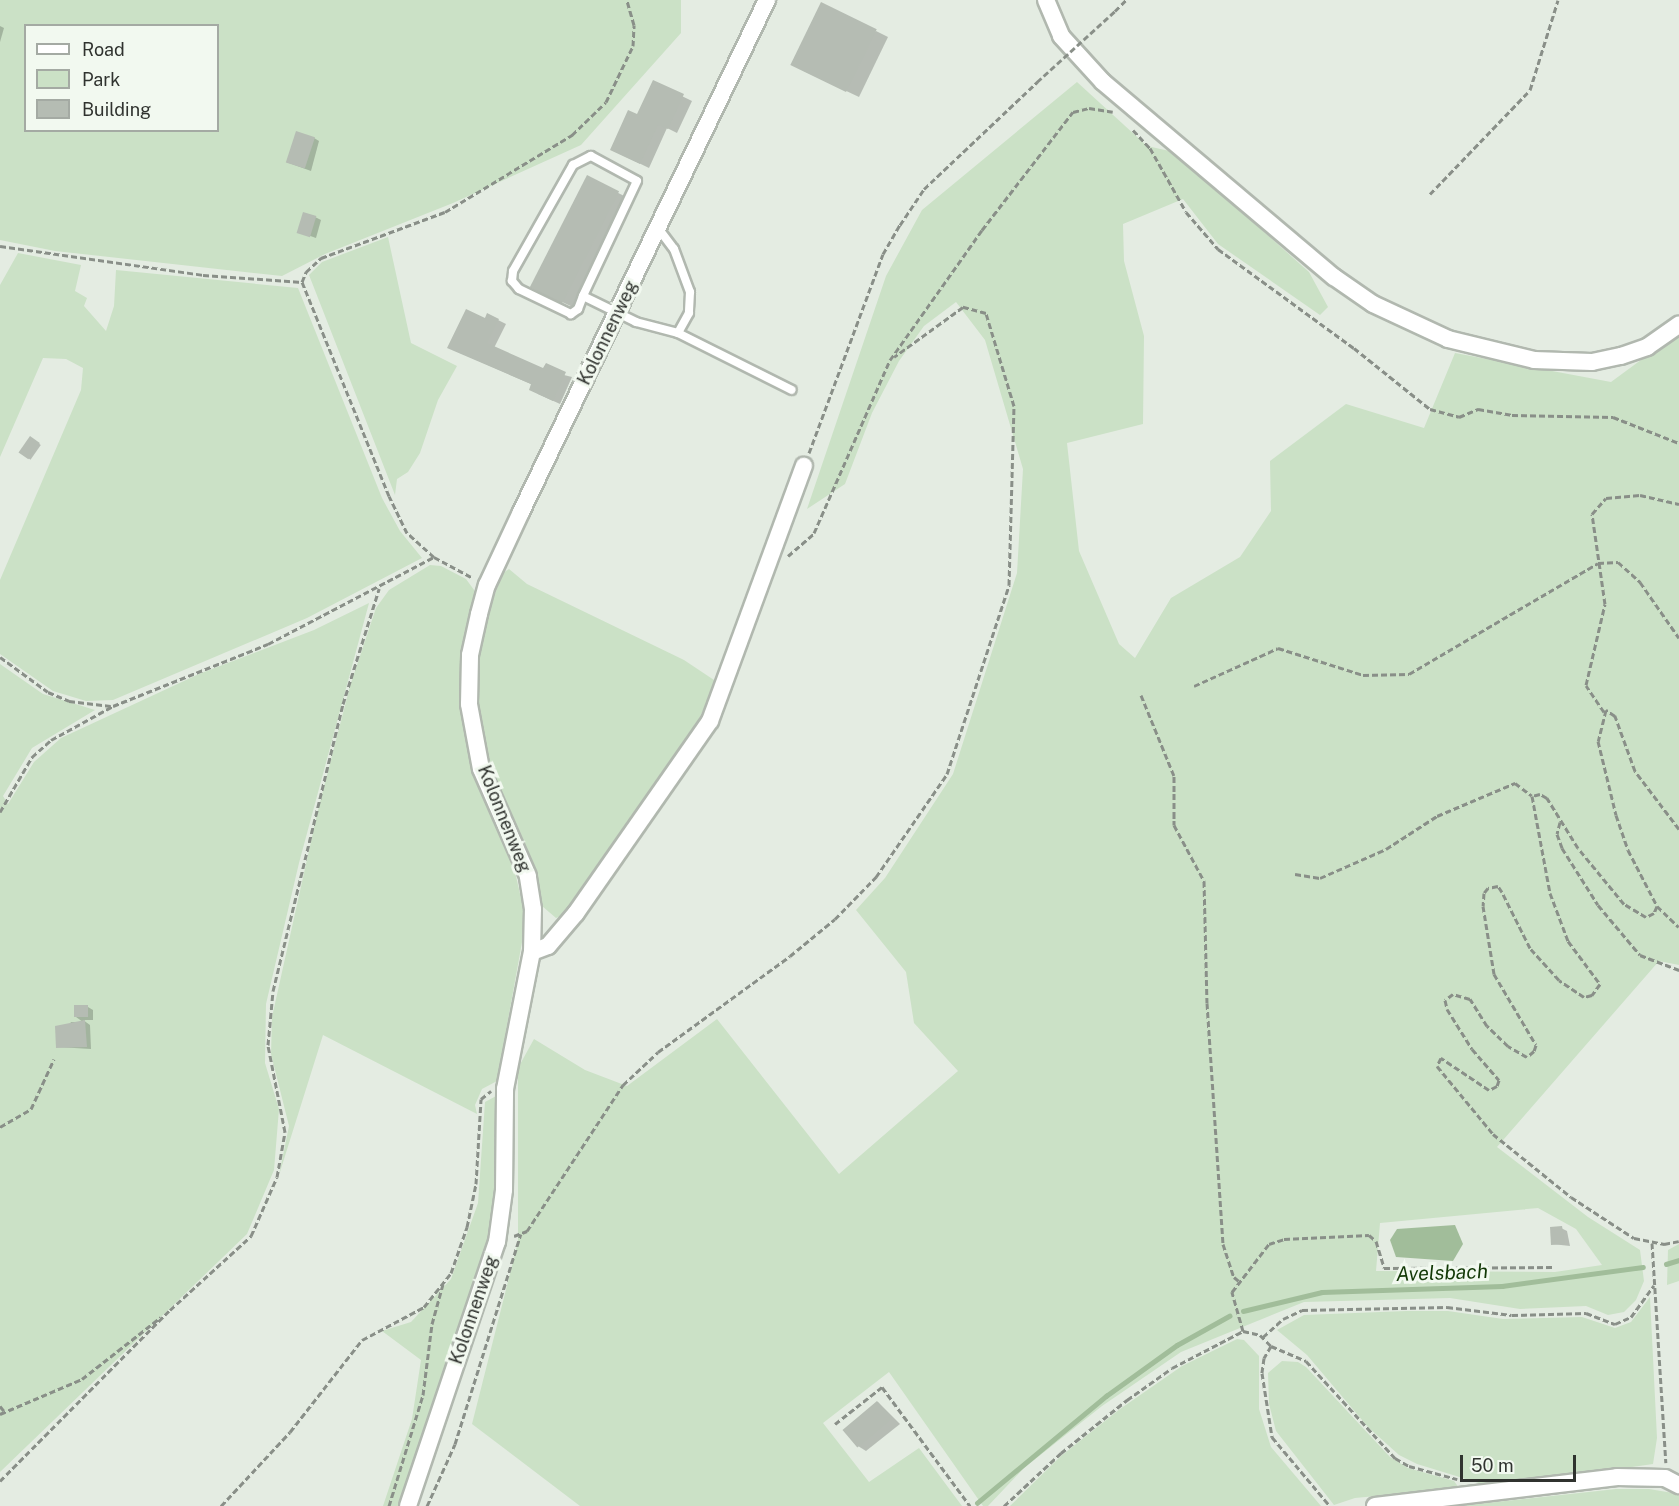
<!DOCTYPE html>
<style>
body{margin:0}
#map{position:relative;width:1679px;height:1506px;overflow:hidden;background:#e4ece2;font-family:"Public Sans",sans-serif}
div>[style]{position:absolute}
.green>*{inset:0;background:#cbe1c6}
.water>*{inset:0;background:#a1bd9a}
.shadow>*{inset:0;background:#0003;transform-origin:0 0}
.stream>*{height:4.5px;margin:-2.25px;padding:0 2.25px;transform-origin:2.25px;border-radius:2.25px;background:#a1bd9a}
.building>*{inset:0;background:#b5bcb3;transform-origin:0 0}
.path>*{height:3px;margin-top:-1.5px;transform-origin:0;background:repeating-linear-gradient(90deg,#898f88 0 6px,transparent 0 9px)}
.roads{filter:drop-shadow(2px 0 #b1b8af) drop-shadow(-2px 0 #b1b8af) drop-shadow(0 2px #b1b8af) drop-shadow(0 -2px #b1b8af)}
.service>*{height:8px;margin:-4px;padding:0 4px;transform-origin:4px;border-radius:4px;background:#fff}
.minor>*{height:16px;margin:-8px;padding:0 8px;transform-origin:8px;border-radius:8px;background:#fff}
.path-bridge>*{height:3px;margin-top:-1.5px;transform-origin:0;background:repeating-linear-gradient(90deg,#898f88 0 6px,transparent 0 9px)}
span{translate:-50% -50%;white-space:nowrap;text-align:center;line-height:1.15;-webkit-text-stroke:6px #f2f9f0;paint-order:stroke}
.street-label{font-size:18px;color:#30332f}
.water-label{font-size:20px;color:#123806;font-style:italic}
.legend{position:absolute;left:24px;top:24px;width:195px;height:108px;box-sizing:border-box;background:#f2f9f0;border:2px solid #a4aaa3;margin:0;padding:8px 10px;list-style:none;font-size:18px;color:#30332f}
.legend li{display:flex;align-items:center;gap:12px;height:30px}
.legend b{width:30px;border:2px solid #a4aaa3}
.scale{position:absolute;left:1460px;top:1455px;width:116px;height:27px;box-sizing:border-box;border:3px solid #30332f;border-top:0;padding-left:8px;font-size:18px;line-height:21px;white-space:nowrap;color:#30332f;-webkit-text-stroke:4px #f2f9f0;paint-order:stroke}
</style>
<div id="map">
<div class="green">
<div style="clip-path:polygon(evenodd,0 0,681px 0,681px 33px,581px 145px,453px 203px,325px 254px,282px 276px,55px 251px,0 240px,0 0,26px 26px,218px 26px,218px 130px,26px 130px,26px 26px)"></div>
<div style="clip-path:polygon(evenodd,1077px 82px,1147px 146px,1174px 152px,1309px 272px,1328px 307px,1320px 315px,1218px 244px,1183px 199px,1123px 224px,1124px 261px,1144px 336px,1143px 424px,1067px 443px,1079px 551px,1119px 644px,1135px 658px,1171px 598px,1240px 557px,1271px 511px,1270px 461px,1346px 404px,1424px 428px,1455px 353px,1611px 382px,1679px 332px,1679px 965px,1659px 961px,1497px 1147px,1588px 1217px,1640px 1250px,1644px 1281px,1636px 1300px,1624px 1312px,1608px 1315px,1586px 1306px,1520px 1309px,1450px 1298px,1304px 1302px,1181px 1352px,1102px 1406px,1024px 1468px,988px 1506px,983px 1506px,889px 1372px,823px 1423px,869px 1482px,919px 1448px,962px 1506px,580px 1506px,472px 1424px,518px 1242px,518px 1068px,534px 1039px,585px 1070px,627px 1086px,717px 1019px,839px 1174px,958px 1071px,914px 1023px,906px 972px,856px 910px,885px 878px,953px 774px,1017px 573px,1023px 469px,985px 340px,956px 302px,924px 326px,899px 361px,872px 413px,845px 484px,807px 509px,886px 276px,922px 210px,1077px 82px,1538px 1208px,1576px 1229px,1602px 1265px,1555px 1272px,1376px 1271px,1380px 1223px,1538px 1208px)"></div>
<div style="clip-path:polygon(388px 237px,411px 343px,457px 366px,438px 400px,420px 453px,408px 472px,397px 479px,395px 495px,309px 275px,322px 262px)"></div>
<div style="clip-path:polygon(18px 253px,81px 265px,75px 291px,87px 298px,84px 306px,106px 331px,114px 306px,116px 270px,298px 288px,382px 498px,400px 531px,422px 558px,307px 618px,113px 700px,86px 701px,53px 691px,0 654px,0 580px,81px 390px,83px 368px,66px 359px,43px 358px,0 457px,0 285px)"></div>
<div style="clip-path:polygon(430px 565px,441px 566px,466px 579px,477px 594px,461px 661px,464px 727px,488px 808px,510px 850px,526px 920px,497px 1081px,482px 1089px,475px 1105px,477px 1114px,323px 1035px,279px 1175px,289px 1126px,271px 1054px,272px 1017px,318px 810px,350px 686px,376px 608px,389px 590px)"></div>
<div style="clip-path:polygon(509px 569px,527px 584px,684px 660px,717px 682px,694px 729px,563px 915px,556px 918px,542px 906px,487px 762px,476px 706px,477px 658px,486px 617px,503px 573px)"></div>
<div style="clip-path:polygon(369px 603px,299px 863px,266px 1004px,265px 1063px,279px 1109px,274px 1170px,247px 1234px,0 1472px,0 664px,43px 694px,95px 710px,32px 748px,3px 796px,8px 804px,34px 762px,61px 738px,199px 674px,314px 630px)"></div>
<div style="clip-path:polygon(498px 1095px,498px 1210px,485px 1257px,399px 1506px,383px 1506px,412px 1419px,421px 1360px,382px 1331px,411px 1322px,451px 1279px,478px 1203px,485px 1102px)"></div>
<div style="clip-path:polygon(1679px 1244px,1679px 1281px,1667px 1285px,1668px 1250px)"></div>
<div style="clip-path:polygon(1650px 1297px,1657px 1438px,1653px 1464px,1492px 1487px,1417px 1464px,1399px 1455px,1368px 1427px,1307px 1355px,1277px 1330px,1304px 1315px,1406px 1311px,1448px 1311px,1503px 1319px,1582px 1317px,1615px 1328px,1631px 1322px)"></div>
<div style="clip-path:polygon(1237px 1339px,1244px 1340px,1259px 1356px,1259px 1409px,1271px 1447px,1321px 1506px,1010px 1506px,1061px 1456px,1120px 1409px,1182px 1366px)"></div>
<div style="clip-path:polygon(1282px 1361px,1298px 1362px,1306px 1367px,1390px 1457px,1408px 1468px,1454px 1481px,1459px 1488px,1355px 1498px,1334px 1505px,1276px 1431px,1269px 1404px,1268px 1373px)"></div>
<div style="clip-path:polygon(1616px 1489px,1649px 1489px,1679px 1494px,1679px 1506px,1459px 1506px)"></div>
</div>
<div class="water">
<div style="clip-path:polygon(1455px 1225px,1463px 1244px,1453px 1261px,1396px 1257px,1390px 1240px,1397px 1229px)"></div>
</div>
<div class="shadow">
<div style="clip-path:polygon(0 26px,4px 28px,0 42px)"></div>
<div style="clip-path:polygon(876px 31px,888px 37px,859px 97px,804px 71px)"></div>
<div style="clip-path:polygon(653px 82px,692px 101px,677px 133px,667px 128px,649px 168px,620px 154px)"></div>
<div style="clip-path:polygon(314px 138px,319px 141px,311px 171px,289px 163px)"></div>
<div style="clip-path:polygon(587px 177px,630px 199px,577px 309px,545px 294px)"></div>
<div style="clip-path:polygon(315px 217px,321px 220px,316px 238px,299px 232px)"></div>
<div style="clip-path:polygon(488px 315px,506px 324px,494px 348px,544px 370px,572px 377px,560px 404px,538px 394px,533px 385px,456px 351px)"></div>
<div style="left:31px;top:438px;width:12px;height:18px;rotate:35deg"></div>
<div style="clip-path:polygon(88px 1007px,93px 1010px,93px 1020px,83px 1020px,90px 1025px,91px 1049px,58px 1047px,71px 1022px,83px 1022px,76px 1017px)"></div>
<div style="clip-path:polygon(1561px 1228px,1567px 1231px,1570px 1246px,1552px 1244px)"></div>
<div style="clip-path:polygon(878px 1402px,900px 1424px,866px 1451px,858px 1446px)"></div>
</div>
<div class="stream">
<div style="left:1666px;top:1264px;width:14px;rotate:-17deg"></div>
<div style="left:1243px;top:1311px;width:81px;rotate:-13.5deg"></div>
<div style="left:1322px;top:1292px;width:180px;rotate:-1.9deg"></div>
<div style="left:1502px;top:1286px;width:142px;rotate:-7.7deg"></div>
<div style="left:977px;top:1503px;width:168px;rotate:-39.7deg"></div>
<div style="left:1106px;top:1396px;width:87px;rotate:-35.7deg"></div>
<div style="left:1177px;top:1345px;width:60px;rotate:-29.1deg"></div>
</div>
<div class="building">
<div style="left:821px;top:2px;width:62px;height:70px;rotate:26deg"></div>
<div style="clip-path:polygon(653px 80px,684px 94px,668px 129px,658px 125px,640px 164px,610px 150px,628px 110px,637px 114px)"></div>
<div style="left:296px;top:131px;width:20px;height:33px;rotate:18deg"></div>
<div style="left:587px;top:175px;width:36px;height:126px;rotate:27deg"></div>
<div style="left:303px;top:212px;width:14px;height:22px;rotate:17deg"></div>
<div style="clip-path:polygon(466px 309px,485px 318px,487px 313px,499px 319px,487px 343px,543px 368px,546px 363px,566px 372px,553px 401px,529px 390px,531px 384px,447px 348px)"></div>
<div style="left:30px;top:436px;width:12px;height:20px;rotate:35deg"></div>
<div style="left:88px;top:1005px;width:12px;height:14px;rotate:90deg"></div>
<div style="clip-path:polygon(85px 1020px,87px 1047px,56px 1048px,55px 1026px)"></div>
<div style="clip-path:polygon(1562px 1226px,1565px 1244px,1551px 1245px,1550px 1227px)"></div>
<div style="left:877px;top:1401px;width:23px;height:45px;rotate:50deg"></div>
</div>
<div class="path">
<div style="left:1115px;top:11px;width:16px;rotate:-45deg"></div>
<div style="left:1133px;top:130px;width:25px;rotate:47deg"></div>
<div style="left:1150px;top:148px;width:73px;rotate:60.6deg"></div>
<div style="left:1186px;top:212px;width:49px;rotate:49.1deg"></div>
<div style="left:1218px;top:249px;width:168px;rotate:36.1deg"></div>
<div style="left:1354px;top:348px;width:97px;rotate:38.8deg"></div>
<div style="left:1430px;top:409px;width:30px;rotate:15deg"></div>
<div style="left:1459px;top:417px;width:21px;rotate:-23deg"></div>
<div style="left:1478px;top:409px;width:35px;rotate:10deg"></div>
<div style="left:1512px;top:415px;width:101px;rotate:1.1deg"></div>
<div style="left:1613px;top:417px;width:71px;rotate:21.5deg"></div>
<div style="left:1430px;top:194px;width:144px;rotate:-46.1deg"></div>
<div style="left:1530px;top:90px;width:94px;rotate:-72.7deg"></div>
<div style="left:0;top:246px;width:205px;rotate:8.1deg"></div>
<div style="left:203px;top:275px;width:99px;rotate:4deg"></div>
<div style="left:809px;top:453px;width:212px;rotate:-69.6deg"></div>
<div style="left:883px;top:254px;width:34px;rotate:-60deg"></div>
<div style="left:900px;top:225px;width:43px;rotate:-56.3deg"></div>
<div style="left:924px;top:189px;width:156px;rotate:-43.4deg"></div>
<div style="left:788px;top:556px;width:35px;rotate:-41deg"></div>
<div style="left:814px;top:533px;width:189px;rotate:-66.3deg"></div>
<div style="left:890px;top:360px;width:159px;rotate:-54.7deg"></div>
<div style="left:982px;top:230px;width:149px;rotate:-52.4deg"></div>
<div style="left:1073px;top:112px;width:16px;rotate:-14deg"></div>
<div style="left:1089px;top:108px;width:24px;rotate:9deg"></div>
<div style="left:434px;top:557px;width:36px;rotate:-138deg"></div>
<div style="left:407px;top:533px;width:41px;rotate:-115.9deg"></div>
<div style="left:389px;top:496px;width:231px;rotate:-112.1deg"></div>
<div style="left:302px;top:282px;width:11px;rotate:-68deg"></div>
<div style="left:306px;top:272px;width:21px;rotate:-43deg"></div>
<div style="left:321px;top:258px;width:132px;rotate:-20.4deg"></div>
<div style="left:445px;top:212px;width:149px;rotate:-31.2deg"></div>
<div style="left:572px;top:135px;width:47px;rotate:-44.1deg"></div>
<div style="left:606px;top:102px;width:62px;rotate:-64.3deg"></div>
<div style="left:633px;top:46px;width:21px;rotate:-87deg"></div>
<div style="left:634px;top:25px;width:26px;rotate:-106deg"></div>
<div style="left:0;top:657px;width:59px;rotate:36.1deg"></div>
<div style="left:48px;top:692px;width:23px;rotate:23deg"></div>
<div style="left:69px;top:701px;width:42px;rotate:6.8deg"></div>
<div style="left:1194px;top:686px;width:92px;rotate:-24.3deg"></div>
<div style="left:1278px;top:648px;width:89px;rotate:17.6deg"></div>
<div style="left:1363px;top:675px;width:46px;rotate:-1.2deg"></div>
<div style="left:1409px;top:674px;width:219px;rotate:-30.4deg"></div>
<div style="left:1598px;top:563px;width:20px;rotate:-3deg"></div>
<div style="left:1618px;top:562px;width:30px;rotate:42deg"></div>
<div style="left:1640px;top:582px;width:68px;rotate:55.1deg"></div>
<div style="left:1141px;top:695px;width:87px;rotate:67.8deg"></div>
<div style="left:1174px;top:776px;width:49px;rotate:90deg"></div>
<div style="left:1174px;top:825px;width:64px;rotate:61.8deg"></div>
<div style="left:1204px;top:881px;width:122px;rotate:88.6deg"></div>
<div style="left:1207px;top:1003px;width:242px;rotate:86.2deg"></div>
<div style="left:1223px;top:1244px;width:35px;rotate:72deg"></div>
<div style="left:1234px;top:1277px;width:8px;rotate:40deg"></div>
<div style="left:1604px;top:712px;width:32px;rotate:-124deg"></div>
<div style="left:1586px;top:685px;width:83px;rotate:-76.8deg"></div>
<div style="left:1605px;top:604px;width:91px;rotate:-98.2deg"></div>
<div style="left:1592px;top:514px;width:21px;rotate:-49deg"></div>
<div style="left:1606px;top:498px;width:34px;rotate:-5deg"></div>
<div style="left:1640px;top:495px;width:40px;rotate:13deg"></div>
<div style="left:0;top:812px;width:64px;rotate:-59.8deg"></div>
<div style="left:32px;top:757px;width:25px;rotate:-42deg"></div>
<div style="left:51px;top:740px;width:71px;rotate:-28.7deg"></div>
<div style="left:113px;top:706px;width:167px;rotate:-21.8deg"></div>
<div style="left:268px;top:644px;width:187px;rotate:-27.7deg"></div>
<div style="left:434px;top:557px;width:44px;rotate:28.3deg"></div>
<div style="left:1560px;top:822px;width:12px;rotate:104deg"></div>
<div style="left:1557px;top:834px;width:15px;rotate:70deg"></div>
<div style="left:1562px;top:848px;width:67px;rotate:57.7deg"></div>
<div style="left:1598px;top:905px;width:65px;rotate:50deg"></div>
<div style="left:1640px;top:955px;width:42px;rotate:21deg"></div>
<div style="left:1679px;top:829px;width:73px;rotate:-127.2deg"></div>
<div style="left:1635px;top:771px;width:59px;rotate:-110deg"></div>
<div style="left:1615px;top:716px;width:11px;rotate:-146deg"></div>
<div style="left:1606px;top:710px;width:32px;rotate:104deg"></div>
<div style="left:1598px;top:741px;width:76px;rotate:76.3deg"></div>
<div style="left:1616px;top:815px;width:37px;rotate:71deg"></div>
<div style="left:1628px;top:850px;width:63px;rotate:62.6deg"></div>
<div style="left:1657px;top:906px;width:30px;rotate:44deg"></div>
<div style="left:1295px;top:874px;width:25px;rotate:9deg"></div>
<div style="left:1320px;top:878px;width:72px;rotate:-23.7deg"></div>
<div style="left:1386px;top:849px;width:61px;rotate:-32.9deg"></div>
<div style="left:1437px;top:816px;width:85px;rotate:-22.9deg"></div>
<div style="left:1515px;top:783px;width:21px;rotate:37deg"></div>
<div style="left:1657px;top:906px;width:8px;rotate:113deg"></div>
<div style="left:1654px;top:913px;width:9px;rotate:153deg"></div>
<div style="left:1646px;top:917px;width:26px;rotate:-149deg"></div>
<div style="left:1624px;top:904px;width:72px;rotate:-129.4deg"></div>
<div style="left:1578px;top:848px;width:59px;rotate:-121.8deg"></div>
<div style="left:1547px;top:798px;width:8px;rotate:-150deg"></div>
<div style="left:1540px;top:794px;width:8px;rotate:166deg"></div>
<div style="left:1532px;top:796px;width:99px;rotate:79.5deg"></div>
<div style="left:1550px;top:893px;width:51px;rotate:69.4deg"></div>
<div style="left:1568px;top:941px;width:54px;rotate:53.3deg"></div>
<div style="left:1600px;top:984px;width:14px;rotate:126deg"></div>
<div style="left:1592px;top:995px;width:8px;rotate:166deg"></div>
<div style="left:1584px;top:997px;width:30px;rotate:-146deg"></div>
<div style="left:1559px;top:980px;width:43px;rotate:-132.2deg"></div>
<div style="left:1530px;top:948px;width:63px;rotate:-116.6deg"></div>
<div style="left:1502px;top:892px;width:7px;rotate:-124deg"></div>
<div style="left:1498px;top:886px;width:10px;rotate:169deg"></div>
<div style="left:1488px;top:888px;width:6px;rotate:129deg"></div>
<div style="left:1484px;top:893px;width:13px;rotate:94deg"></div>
<div style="left:1483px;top:906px;width:69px;rotate:80.8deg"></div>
<div style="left:1494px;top:974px;width:82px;rotate:59.4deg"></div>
<div style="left:1536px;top:1045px;width:6px;rotate:108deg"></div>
<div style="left:1534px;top:1051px;width:9px;rotate:139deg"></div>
<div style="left:1527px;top:1057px;width:22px;rotate:-150deg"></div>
<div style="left:1508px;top:1046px;width:29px;rotate:-136deg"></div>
<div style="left:1487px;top:1026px;width:32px;rotate:-122deg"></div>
<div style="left:1470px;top:999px;width:18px;rotate:-164deg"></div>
<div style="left:1453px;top:994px;width:10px;rotate:143deg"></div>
<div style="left:1445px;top:1000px;width:9px;rotate:77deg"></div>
<div style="left:1447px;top:1009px;width:47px;rotate:58deg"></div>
<div style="left:1472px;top:1049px;width:41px;rotate:48.9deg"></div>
<div style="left:1499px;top:1080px;width:6px;rotate:108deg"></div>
<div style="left:1497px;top:1086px;width:9px;rotate:153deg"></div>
<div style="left:1489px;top:1090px;width:58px;rotate:-146.3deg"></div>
<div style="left:1441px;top:1058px;width:9px;rotate:117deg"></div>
<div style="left:1437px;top:1066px;width:88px;rotate:50.5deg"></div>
<div style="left:1493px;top:1134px;width:100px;rotate:38.9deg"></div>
<div style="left:1571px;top:1197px;width:75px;rotate:33.1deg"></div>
<div style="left:1634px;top:1238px;width:31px;rotate:11deg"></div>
<div style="left:1664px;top:1244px;width:15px;rotate:-11deg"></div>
<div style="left:0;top:1127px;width:36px;rotate:-30deg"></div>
<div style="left:31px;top:1109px;width:55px;rotate:-65.3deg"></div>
<div style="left:514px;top:1236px;width:14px;rotate:-21deg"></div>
<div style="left:527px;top:1231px;width:175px;rotate:-56.7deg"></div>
<div style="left:623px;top:1085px;width:48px;rotate:-43.3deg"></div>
<div style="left:658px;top:1052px;width:163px;rotate:-36deg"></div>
<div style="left:790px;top:956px;width:58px;rotate:-39.4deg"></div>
<div style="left:835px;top:919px;width:59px;rotate:-45.7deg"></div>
<div style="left:876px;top:877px;width:125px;rotate:-55.4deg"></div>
<div style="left:947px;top:774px;width:199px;rotate:-71.8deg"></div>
<div style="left:1009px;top:585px;width:179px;rotate:-88.4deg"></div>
<div style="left:1014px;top:406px;width:97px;rotate:-106.8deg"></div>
<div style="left:986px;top:313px;width:24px;rotate:-165deg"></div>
<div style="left:963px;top:307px;width:85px;rotate:144.1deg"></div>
<div style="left:1652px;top:1243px;width:220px;rotate:86.4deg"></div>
<div style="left:1243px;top:1331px;width:41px;rotate:-105.8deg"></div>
<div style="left:1232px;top:1292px;width:61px;rotate:-52.4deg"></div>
<div style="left:1269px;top:1244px;width:16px;rotate:-18deg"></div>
<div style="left:1284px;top:1239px;width:85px;rotate:-2.7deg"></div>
<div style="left:1369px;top:1235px;width:9px;rotate:41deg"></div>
<div style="left:1376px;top:1241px;width:28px;rotate:73deg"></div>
<div style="left:1384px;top:1268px;width:169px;rotate:-0.3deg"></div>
<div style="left:1263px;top:1337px;width:27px;rotate:-42deg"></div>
<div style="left:1283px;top:1319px;width:21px;rotate:-25deg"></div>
<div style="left:1302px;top:1310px;width:145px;rotate:-1.2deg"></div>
<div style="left:1447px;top:1307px;width:65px;rotate:7deg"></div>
<div style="left:1512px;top:1315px;width:74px;rotate:-1.5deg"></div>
<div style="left:1586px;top:1313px;width:31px;rotate:21deg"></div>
<div style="left:1615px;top:1324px;width:17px;rotate:-24deg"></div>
<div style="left:1631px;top:1317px;width:39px;rotate:-54deg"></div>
<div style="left:1271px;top:1346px;width:14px;rotate:120deg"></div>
<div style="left:1264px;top:1358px;width:15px;rotate:98deg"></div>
<div style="left:1262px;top:1373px;width:65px;rotate:81.1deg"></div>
<div style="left:1272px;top:1437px;width:90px;rotate:50deg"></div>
<div style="left:0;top:1406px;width:6px;rotate:51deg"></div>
<div style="left:0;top:1414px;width:89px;rotate:-23.1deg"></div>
<div style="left:82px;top:1379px;width:100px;rotate:-38.1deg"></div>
<div style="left:835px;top:1424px;width:60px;rotate:-38.2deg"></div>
<div style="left:882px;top:1387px;width:148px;rotate:53.5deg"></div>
<div style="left:0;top:1481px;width:241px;rotate:-45.2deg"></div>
<div style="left:170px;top:1310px;width:110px;rotate:-42.4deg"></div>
<div style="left:251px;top:1236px;width:64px;rotate:-66.2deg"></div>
<div style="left:277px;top:1177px;width:46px;rotate:-79.9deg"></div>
<div style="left:285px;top:1132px;width:89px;rotate:-101.1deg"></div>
<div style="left:268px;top:1045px;width:54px;rotate:-84.7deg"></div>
<div style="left:273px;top:991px;width:295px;rotate:-76.3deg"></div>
<div style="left:343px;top:704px;width:121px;rotate:-72.6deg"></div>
<div style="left:221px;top:1506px;width:101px;rotate:-47deg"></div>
<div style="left:290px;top:1432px;width:117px;rotate:-52deg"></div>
<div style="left:362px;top:1340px;width:70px;rotate:-28deg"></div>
<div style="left:424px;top:1307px;width:43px;rotate:-51.5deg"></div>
<div style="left:451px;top:1273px;width:49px;rotate:-70.8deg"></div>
<div style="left:467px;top:1227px;width:44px;rotate:-78.2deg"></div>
<div style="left:476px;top:1184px;width:85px;rotate:-86.6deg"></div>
<div style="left:481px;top:1099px;width:13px;rotate:-39deg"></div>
<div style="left:389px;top:1506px;width:116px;rotate:-73deg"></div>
<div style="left:423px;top:1395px;width:72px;rotate:-82.8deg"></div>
<div style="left:432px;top:1324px;width:41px;rotate:-74.6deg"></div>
<div style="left:427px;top:1506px;width:68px;rotate:-65.7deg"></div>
<div style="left:455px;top:1444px;width:220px;rotate:-72.6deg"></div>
<div style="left:1004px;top:1506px;width:78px;rotate:-42.9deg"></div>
<div style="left:1061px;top:1453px;width:85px;rotate:-38.8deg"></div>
<div style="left:1127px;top:1400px;width:55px;rotate:-35.4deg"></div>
<div style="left:1172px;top:1368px;width:80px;rotate:-27.5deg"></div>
<div style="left:1243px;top:1331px;width:17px;rotate:13deg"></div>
<div style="left:1260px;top:1335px;width:16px;rotate:45deg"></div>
<div style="left:1271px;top:1346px;width:38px;rotate:23deg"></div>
<div style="left:1306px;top:1361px;width:132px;rotate:47.5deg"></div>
<div style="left:1395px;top:1458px;width:16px;rotate:30deg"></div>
<div style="left:1409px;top:1466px;width:50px;rotate:15.2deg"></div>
</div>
<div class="roads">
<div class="service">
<div style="left:658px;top:228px;width:26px;rotate:53deg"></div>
<div style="left:674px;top:249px;width:46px;rotate:69.6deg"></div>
<div style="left:690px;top:292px;width:21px;rotate:93deg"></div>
<div style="left:689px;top:313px;width:23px;rotate:119deg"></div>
<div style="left:583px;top:296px;width:14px;rotate:111deg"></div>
<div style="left:578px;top:309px;width:9px;rotate:144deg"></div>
<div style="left:571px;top:314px;width:58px;rotate:-154.3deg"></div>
<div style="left:519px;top:289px;width:11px;rotate:-131deg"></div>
<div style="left:512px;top:281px;width:10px;rotate:-84deg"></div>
<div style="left:513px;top:271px;width:122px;rotate:-60.5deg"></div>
<div style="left:573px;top:165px;width:20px;rotate:-27deg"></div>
<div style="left:591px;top:156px;width:52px;rotate:28.5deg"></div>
<div style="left:637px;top:181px;width:127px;rotate:115.2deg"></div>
<div style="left:583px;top:296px;width:59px;rotate:26.1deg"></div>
<div style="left:636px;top:322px;width:43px;rotate:14.7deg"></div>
<div style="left:678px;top:333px;width:127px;rotate:26.6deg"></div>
</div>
<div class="minor">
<div style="left:1046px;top:0;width:39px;rotate:67deg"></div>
<div style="left:1061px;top:36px;width:62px;rotate:47.6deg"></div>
<div style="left:1103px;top:82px;width:302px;rotate:40.2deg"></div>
<div style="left:1334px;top:277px;width:47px;rotate:34.7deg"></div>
<div style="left:1373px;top:304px;width:83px;rotate:25deg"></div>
<div style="left:1448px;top:339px;width:89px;rotate:13.7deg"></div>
<div style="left:1534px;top:360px;width:58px;rotate:2deg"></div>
<div style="left:1592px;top:362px;width:30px;rotate:-12deg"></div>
<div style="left:1621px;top:356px;width:28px;rotate:-19deg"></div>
<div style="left:1647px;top:347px;width:39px;rotate:-35deg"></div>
<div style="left:532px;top:952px;width:17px;rotate:-21deg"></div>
<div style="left:548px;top:946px;width:43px;rotate:-49.7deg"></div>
<div style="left:576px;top:913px;width:234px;rotate:-55.1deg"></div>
<div style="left:710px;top:721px;width:272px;rotate:-69.8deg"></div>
<div style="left:408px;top:1506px;width:279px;rotate:-71.4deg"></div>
<div style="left:497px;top:1242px;width:52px;rotate:-82.3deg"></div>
<div style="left:504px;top:1190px;width:101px;rotate:-89.4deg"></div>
<div style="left:505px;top:1089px;width:140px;rotate:-78.9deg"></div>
<div style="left:532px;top:952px;width:43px;rotate:-88.7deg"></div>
<div style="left:533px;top:909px;width:33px;rotate:-99deg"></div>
<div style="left:528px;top:876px;width:117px;rotate:-113.7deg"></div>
<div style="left:481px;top:769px;width:66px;rotate:-100.5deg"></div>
<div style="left:469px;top:704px;width:49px;rotate:-88.8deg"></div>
<div style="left:470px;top:655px;width:42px;rotate:-77.6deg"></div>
<div style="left:479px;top:614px;width:30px;rotate:-75deg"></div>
<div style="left:487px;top:585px;width:81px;rotate:-65deg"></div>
<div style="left:521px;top:512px;width:568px;rotate:-64.34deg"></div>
<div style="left:1375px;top:1506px;width:244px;rotate:-6.8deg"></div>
<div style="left:1617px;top:1477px;width:48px;rotate:1.2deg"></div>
<div style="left:1665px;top:1478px;width:16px;rotate:27deg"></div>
</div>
</div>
<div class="path-bridge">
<div style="left:1037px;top:82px;width:105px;rotate:-42.3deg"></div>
</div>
<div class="street-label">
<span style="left:608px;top:333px;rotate:-64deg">Kolonnenweg</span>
<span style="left:504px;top:819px;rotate:68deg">Kolonnenweg</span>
<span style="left:474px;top:1310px;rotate:-71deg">Kolonnenweg</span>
</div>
<div class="water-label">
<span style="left:1442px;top:1273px;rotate:-2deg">Avelsbach</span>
</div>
<ul class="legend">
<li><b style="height:8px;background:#fff"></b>Road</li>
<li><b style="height:16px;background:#cbe1c6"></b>Park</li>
<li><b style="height:16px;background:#b5bcb3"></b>Building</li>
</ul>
<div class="scale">50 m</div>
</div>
